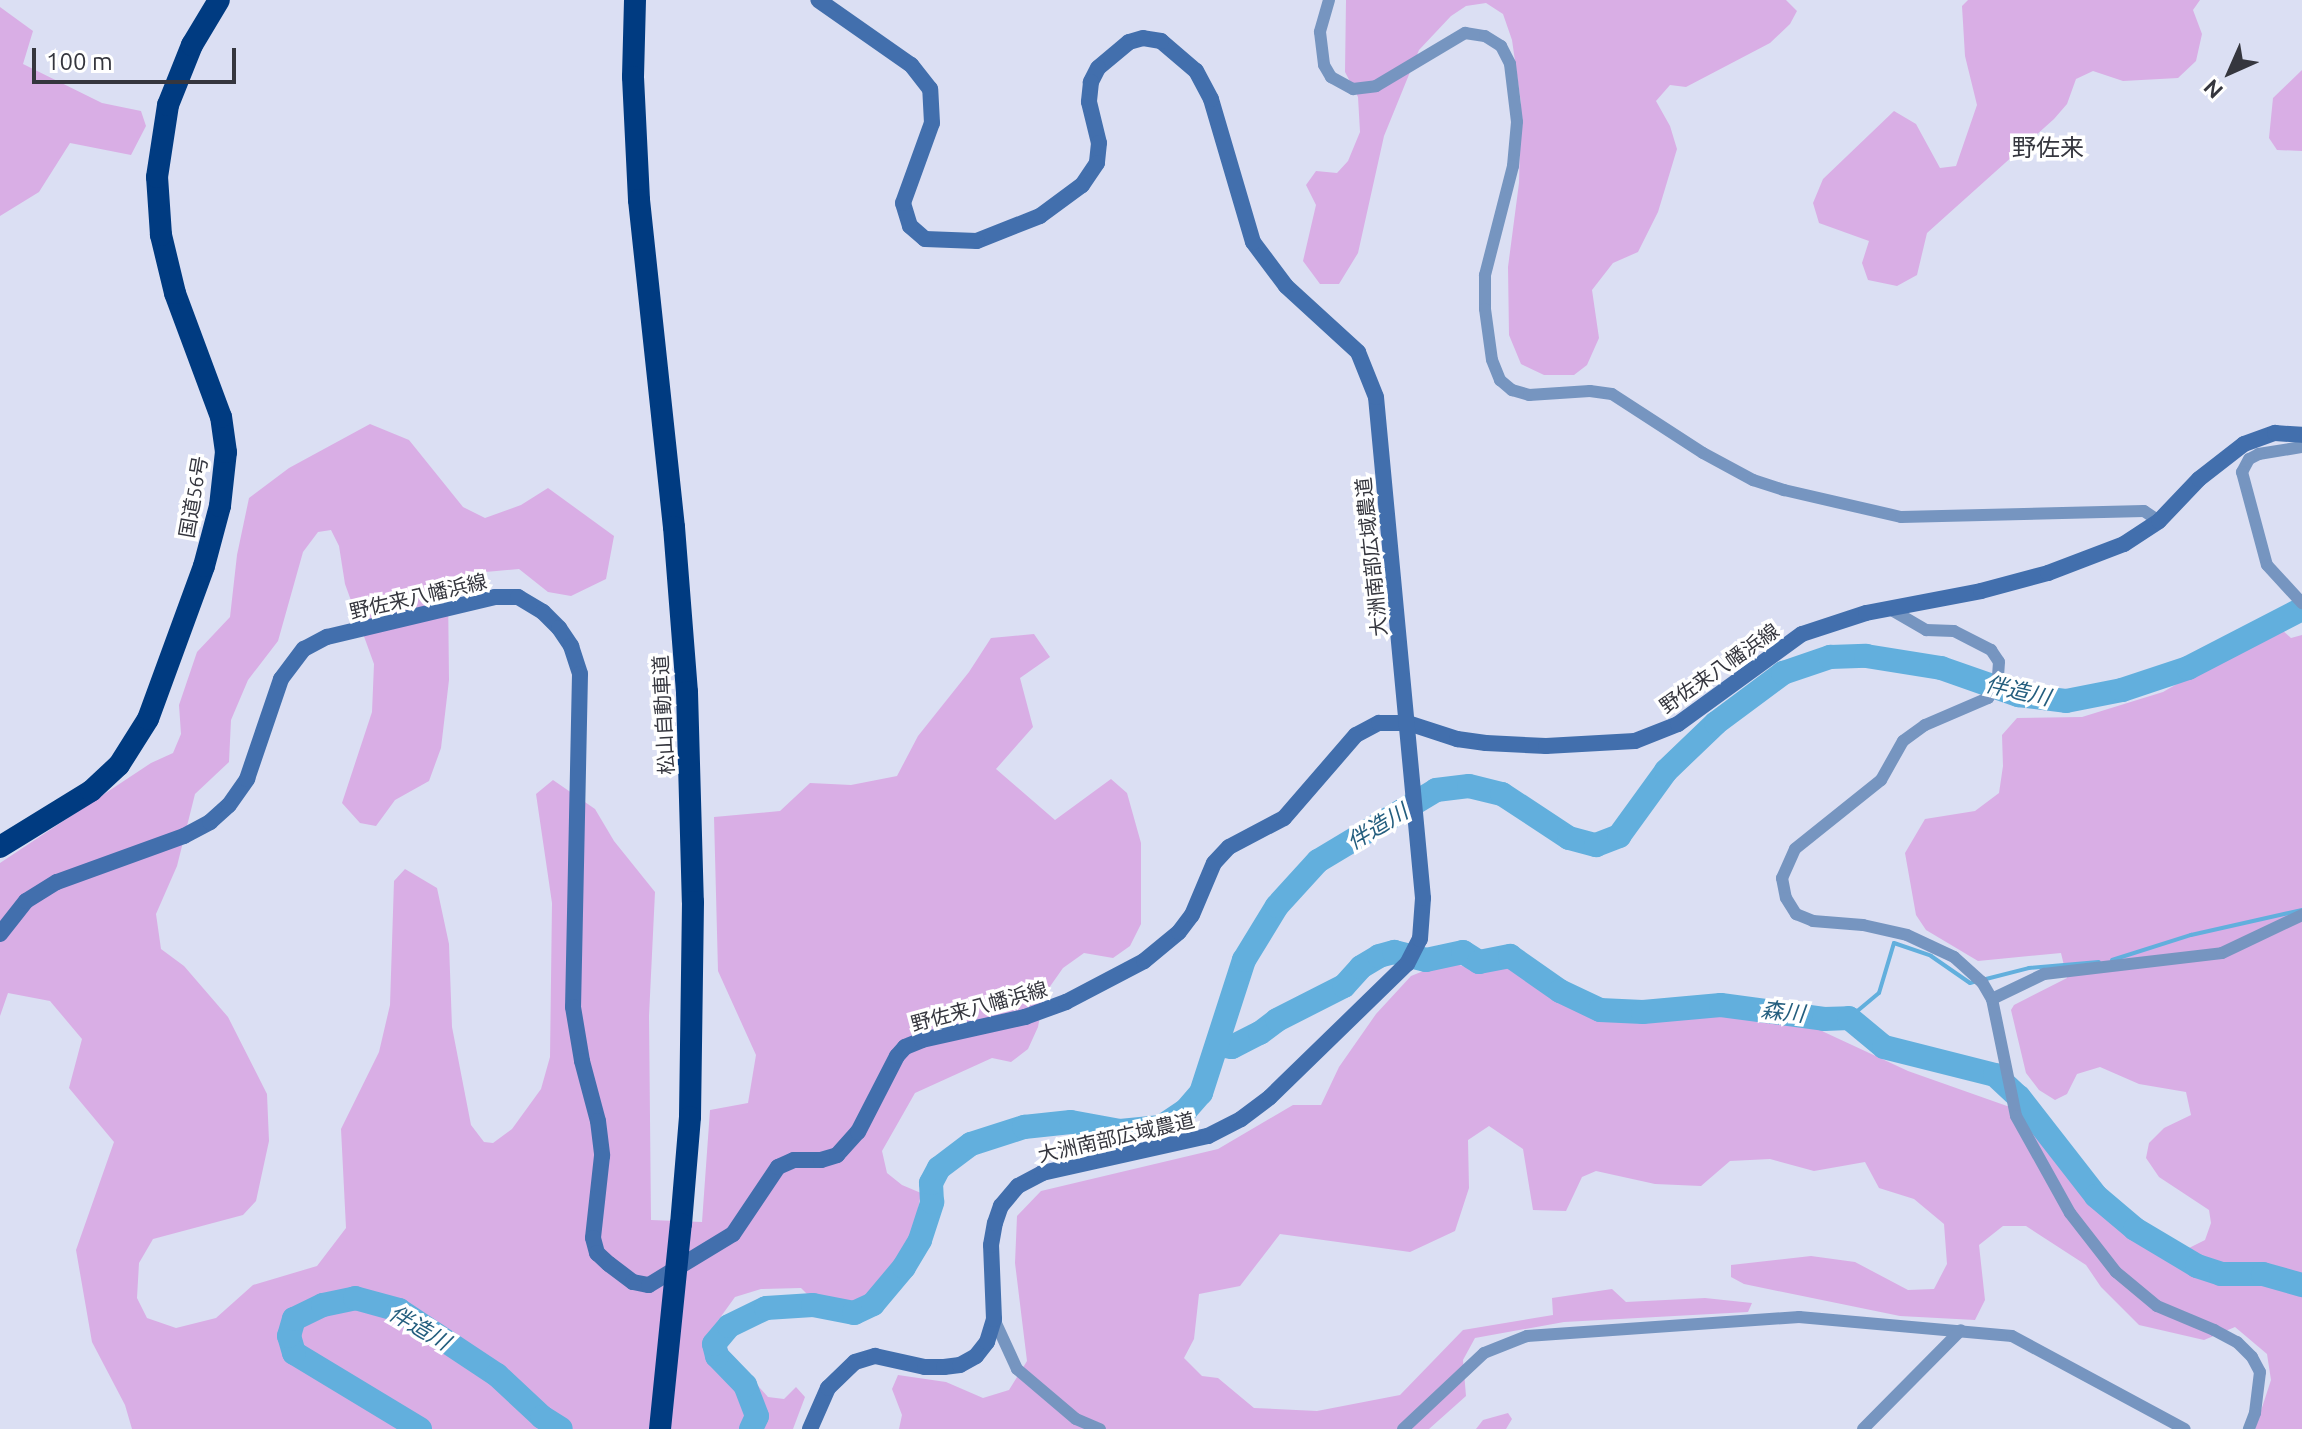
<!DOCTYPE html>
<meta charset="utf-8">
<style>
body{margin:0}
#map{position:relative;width:2302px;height:1429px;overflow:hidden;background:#dbdff3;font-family:Ubuntu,"Noto Sans JP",sans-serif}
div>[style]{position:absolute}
.green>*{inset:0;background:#d9aee5}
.stream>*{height:4px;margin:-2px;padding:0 2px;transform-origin:2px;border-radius:2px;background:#62afdd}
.river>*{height:24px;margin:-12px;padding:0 12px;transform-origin:12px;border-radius:12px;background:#62afdd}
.street>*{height:12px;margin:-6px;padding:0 6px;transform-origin:6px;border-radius:6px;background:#7695c0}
.secondary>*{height:16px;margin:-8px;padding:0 8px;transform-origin:8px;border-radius:8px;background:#426fad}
.highway>*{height:22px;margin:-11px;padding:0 11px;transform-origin:11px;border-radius:11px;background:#003b81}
.highway-bridge>*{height:22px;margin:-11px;padding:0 11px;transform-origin:11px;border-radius:11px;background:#003b81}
span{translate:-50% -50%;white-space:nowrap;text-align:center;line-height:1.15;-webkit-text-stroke:7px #fff;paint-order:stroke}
.street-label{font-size:20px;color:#35363e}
.water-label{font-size:22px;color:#245e7e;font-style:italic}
.quarter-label{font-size:24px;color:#35363e}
.north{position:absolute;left:2190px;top:32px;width:80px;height:80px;-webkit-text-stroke:6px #fff;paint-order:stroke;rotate:225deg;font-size:22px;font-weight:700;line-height:32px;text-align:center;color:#35363e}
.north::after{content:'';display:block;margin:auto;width:28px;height:36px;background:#35363e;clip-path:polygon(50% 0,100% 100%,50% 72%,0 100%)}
.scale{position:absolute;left:32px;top:48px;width:204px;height:36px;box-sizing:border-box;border:4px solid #35363e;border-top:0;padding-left:10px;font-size:24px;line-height:28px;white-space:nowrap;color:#35363e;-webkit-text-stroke:6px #fff;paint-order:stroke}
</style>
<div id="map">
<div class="green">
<div style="clip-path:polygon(1346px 0,1786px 0,1797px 11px,1790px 24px,1770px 43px,1686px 87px,1670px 85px,1656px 101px,1670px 126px,1677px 149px,1658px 212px,1638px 252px,1613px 263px,1592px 290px,1599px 338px,1587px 365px,1574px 375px,1544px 375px,1521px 364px,1509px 335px,1508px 267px,1519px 183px,1521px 103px,1512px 40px,1503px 14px,1486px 3px,1466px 6px,1451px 16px,1419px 50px,1384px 136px,1358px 253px,1339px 284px,1320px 284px,1303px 261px,1316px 205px,1306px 185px,1316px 171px,1337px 173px,1348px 161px,1360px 132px,1358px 97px,1345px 72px)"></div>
<div style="clip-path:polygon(1968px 0,2200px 0,2193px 10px,2202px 34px,2196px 61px,2178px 78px,2123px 81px,2093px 71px,2076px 79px,2067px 104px,2054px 119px,1927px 233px,1917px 275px,1897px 286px,1868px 280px,1862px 263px,1869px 241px,1819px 223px,1813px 203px,1823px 179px,1894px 111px,1916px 124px,1940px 168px,1956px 166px,1977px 105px,1965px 56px,1962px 6px)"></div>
<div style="clip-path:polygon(0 7px,33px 31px,23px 64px,102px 103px,141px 111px,146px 126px,131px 155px,70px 143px,39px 192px,0 216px)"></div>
<div style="clip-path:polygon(2302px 70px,2302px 151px,2277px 150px,2269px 138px,2273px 98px)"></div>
<div style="clip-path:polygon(370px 424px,409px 440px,463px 507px,485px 518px,521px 505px,548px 488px,614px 536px,606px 579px,571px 596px,548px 592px,519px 569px,474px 573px,448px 590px,449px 680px,441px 748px,429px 781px,395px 800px,376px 826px,360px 823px,342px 803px,372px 712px,374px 664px,345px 584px,339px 546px,331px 530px,318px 532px,303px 552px,278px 641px,248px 680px,231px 720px,229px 762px,195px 794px,177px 866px,156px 914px,161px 949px,184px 966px,228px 1017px,267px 1094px,269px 1141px,256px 1201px,243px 1215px,153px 1239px,139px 1263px,137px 1298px,147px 1318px,176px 1328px,216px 1318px,253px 1285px,317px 1266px,346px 1228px,341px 1129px,379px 1052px,390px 1005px,394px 881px,405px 869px,437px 888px,449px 944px,452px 1027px,471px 1125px,484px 1142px,493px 1143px,512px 1129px,541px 1089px,550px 1057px,552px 903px,536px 794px,553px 780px,595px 809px,614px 841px,655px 892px,649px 1016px,651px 1220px,702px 1222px,710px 1110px,748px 1103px,756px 1055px,718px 971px,714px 817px,780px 811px,810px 783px,851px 785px,897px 776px,918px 736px,969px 672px,991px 638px,1034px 634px,1050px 657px,1020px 678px,1033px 727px,996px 769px,1055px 820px,1111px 779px,1127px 793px,1141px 843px,1141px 924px,1130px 946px,1113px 958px,1084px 953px,1063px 968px,1044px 995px,1038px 1027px,1028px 1049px,1011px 1062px,992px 1058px,915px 1093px,882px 1151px,887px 1173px,902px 1185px,921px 1193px,912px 1242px,879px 1290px,860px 1314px,849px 1321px,829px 1316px,801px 1288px,761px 1289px,735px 1297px,717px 1322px,730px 1355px,768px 1397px,784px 1399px,796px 1387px,805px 1397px,793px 1429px,132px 1429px,125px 1405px,92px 1342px,76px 1250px,114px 1142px,69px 1088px,82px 1039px,50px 1001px,8px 993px,0 1016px,0 863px,151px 763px,173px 753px,181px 734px,179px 705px,197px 652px,230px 617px,237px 555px,249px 498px,289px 468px)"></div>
<div style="clip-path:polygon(2282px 630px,2291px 638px,2302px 635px,2302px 1429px,2255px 1429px,2271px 1380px,2267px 1354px,2235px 1327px,2204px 1340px,2139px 1325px,2101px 1287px,2086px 1265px,2026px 1226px,2003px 1226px,1979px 1245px,1985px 1300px,1975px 1320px,1900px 1316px,1744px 1284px,1731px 1277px,1731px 1265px,1811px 1256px,1855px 1262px,1908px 1290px,1934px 1289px,1947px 1264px,1944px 1224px,1914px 1199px,1879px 1188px,1865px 1162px,1814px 1171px,1770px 1159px,1730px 1161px,1701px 1186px,1655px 1184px,1596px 1171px,1582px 1177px,1566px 1211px,1533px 1210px,1523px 1149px,1489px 1126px,1468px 1140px,1469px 1188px,1455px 1231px,1410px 1252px,1280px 1234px,1240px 1286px,1199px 1294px,1194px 1339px,1184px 1358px,1202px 1376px,1218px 1378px,1254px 1408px,1317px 1411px,1400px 1395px,1463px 1330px,1553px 1315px,1552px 1298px,1612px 1289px,1626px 1302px,1705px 1298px,1752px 1303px,1748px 1312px,1564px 1322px,1475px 1338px,1463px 1360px,1466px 1396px,1429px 1429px,899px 1429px,902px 1415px,892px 1389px,898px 1375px,946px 1382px,983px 1398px,1009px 1390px,1027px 1361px,1015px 1263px,1017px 1216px,1041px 1191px,1218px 1149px,1293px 1105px,1321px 1105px,1339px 1067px,1376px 1014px,1411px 976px,1448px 961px,1471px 969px,1516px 968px,1586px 1013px,1625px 1017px,1699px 1002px,1747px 1001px,1783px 1008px,1824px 1032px,1908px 1071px,2007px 1106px,2033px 1106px,2075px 1157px,2084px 1186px,2110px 1218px,2156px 1250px,2189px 1248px,2205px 1240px,2211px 1223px,2209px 1210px,2159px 1177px,2146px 1158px,2149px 1143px,2164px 1128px,2191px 1115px,2186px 1092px,2139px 1084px,2100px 1067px,2077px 1074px,2067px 1094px,2055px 1100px,2039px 1090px,2026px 1073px,2011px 1010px,2014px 1005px,2067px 978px,2061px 953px,1978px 961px,1926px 930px,1916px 915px,1905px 853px,1925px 819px,1975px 811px,1999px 793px,2003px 766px,2002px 735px,2017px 718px,2082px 717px,2163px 692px,2241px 647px)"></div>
<div style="clip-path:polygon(1508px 1413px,1512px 1419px,1506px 1429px,1476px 1429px,1483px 1420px)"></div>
</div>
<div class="stream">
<div style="left:2112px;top:960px;width:83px;rotate:-17.6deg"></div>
<div style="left:2191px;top:935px;width:114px;rotate:-12.7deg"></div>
<div style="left:1986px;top:979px;width:44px;rotate:-14.3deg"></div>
<div style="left:2029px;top:968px;width:70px;rotate:-4.9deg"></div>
<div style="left:1849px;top:1018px;width:39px;rotate:-40deg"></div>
<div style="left:1879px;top:993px;width:52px;rotate:-73.3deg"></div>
<div style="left:1894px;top:943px;width:39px;rotate:19deg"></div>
<div style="left:1931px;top:956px;width:47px;rotate:34.7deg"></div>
<div style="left:1970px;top:983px;width:7px;rotate:-16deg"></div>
</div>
<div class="river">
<div style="left:1219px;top:1045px;width:13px;rotate:9deg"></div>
<div style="left:1232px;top:1047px;width:31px;rotate:-27deg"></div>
<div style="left:1260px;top:1033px;width:21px;rotate:-37deg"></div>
<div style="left:1277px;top:1020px;width:75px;rotate:-26.9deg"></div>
<div style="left:1344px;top:986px;width:25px;rotate:-48deg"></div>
<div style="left:1361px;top:967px;width:21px;rotate:-31deg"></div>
<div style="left:1379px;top:956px;width:16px;rotate:-15deg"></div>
<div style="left:1394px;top:952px;width:33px;rotate:14deg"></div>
<div style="left:1426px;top:960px;width:38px;rotate:-12deg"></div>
<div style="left:1463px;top:952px;width:19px;rotate:32deg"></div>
<div style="left:1479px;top:962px;width:32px;rotate:-11deg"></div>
<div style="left:1510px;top:956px;width:61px;rotate:35deg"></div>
<div style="left:1560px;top:991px;width:44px;rotate:25.4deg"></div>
<div style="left:1600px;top:1010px;width:43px;rotate:2.7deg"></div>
<div style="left:1643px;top:1012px;width:78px;rotate:-5.1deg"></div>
<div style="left:1721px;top:1005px;width:104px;rotate:7.7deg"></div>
<div style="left:1824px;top:1019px;width:25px;rotate:-2deg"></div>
<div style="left:1849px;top:1018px;width:45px;rotate:39.6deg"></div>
<div style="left:1884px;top:1047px;width:114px;rotate:14.2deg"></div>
<div style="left:1995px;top:1075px;width:33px;rotate:43deg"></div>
<div style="left:2019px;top:1097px;width:125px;rotate:52.1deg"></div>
<div style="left:2096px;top:1196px;width:51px;rotate:40.2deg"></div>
<div style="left:2135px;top:1229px;width:72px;rotate:30.8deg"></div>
<div style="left:2197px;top:1266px;width:25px;rotate:18deg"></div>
<div style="left:2221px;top:1274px;width:42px"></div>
<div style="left:2263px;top:1274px;width:41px;rotate:15.8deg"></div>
<div style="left:420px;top:1429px;width:147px;rotate:-148.9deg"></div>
<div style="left:294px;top:1353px;width:18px;rotate:-106deg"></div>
<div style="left:289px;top:1336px;width:18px;rotate:-74deg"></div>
<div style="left:294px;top:1319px;width:32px;rotate:-26deg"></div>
<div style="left:323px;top:1305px;width:33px;rotate:-12deg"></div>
<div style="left:355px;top:1298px;width:46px;rotate:15.3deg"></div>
<div style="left:399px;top:1310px;width:118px;rotate:33.6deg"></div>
<div style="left:497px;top:1375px;width:62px;rotate:43deg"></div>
<div style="left:542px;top:1417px;width:22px;rotate:32deg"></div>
<div style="left:751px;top:1429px;width:14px;rotate:-65deg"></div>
<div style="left:757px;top:1416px;width:33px;rotate:-111deg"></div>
<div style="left:745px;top:1385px;width:40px;rotate:-134deg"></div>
<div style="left:717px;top:1356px;width:12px;rotate:-104deg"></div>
<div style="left:714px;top:1344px;width:23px;rotate:-50deg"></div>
<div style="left:729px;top:1326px;width:41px;rotate:-25.9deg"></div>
<div style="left:766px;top:1308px;width:47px;rotate:-3.7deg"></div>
<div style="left:813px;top:1305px;width:42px;rotate:11deg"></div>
<div style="left:854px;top:1313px;width:21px;rotate:-25deg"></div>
<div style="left:873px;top:1304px;width:48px;rotate:-50deg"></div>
<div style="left:904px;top:1267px;width:31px;rotate:-59deg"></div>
<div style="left:920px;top:1240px;width:40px;rotate:-72deg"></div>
<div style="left:932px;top:1202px;width:19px;rotate:-93deg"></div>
<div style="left:931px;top:1183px;width:17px;rotate:-62deg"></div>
<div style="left:939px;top:1168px;width:40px;rotate:-37deg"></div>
<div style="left:971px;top:1144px;width:56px;rotate:-17.8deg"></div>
<div style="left:1024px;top:1127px;width:47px;rotate:-6.1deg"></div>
<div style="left:1071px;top:1122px;width:50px;rotate:10.4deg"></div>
<div style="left:1120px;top:1131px;width:41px;rotate:-5.6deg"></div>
<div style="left:1161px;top:1127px;width:30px;rotate:-34deg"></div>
<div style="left:1186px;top:1110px;width:23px;rotate:-49deg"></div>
<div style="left:1201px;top:1093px;width:140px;rotate:-72.1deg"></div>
<div style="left:1244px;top:960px;width:63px;rotate:-58.6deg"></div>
<div style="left:1277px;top:906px;width:61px;rotate:-47.7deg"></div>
<div style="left:1318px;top:861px;width:138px;rotate:-31deg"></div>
<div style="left:1436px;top:790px;width:33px;rotate:-7deg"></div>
<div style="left:1469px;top:786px;width:34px;rotate:14deg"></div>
<div style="left:1502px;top:794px;width:80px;rotate:33.3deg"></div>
<div style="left:1569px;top:838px;width:28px;rotate:15deg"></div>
<div style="left:1596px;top:845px;width:25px;rotate:-21deg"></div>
<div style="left:1619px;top:836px;width:80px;rotate:-54.1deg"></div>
<div style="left:1666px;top:771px;width:69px;rotate:-43.8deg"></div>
<div style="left:1716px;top:723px;width:84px;rotate:-36.7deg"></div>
<div style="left:1783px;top:673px;width:50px;rotate:-18.8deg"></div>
<div style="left:1830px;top:657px;width:36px;rotate:-2deg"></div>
<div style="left:1866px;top:656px;width:76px;rotate:9.1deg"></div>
<div style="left:1941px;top:668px;width:82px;rotate:19.3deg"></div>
<div style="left:2018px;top:695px;width:48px;rotate:7.1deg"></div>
<div style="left:2066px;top:701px;width:57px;rotate:-11.1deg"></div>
<div style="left:2122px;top:690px;width:70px;rotate:-18.4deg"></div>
<div style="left:2188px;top:668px;width:128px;rotate:-27.4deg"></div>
</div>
<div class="street">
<div style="left:1329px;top:0;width:33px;rotate:106deg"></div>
<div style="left:1320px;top:32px;width:33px;rotate:83deg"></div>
<div style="left:1324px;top:65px;width:14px;rotate:60deg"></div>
<div style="left:1331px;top:77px;width:25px;rotate:29deg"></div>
<div style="left:1353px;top:89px;width:23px;rotate:-7deg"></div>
<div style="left:1376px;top:86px;width:104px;rotate:-30.8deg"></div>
<div style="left:1465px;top:33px;width:20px;rotate:9deg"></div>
<div style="left:1485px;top:36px;width:19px;rotate:32deg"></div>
<div style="left:1501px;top:46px;width:20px;rotate:63deg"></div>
<div style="left:1510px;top:64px;width:58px;rotate:83.1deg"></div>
<div style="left:1517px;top:122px;width:44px;rotate:95.2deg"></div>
<div style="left:1513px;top:166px;width:113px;rotate:104.4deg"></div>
<div style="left:1485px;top:275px;width:34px;rotate:90deg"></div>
<div style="left:1485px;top:309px;width:51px;rotate:82.2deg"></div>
<div style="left:1492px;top:360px;width:22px;rotate:68deg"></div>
<div style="left:1500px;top:380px;width:16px;rotate:40deg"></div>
<div style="left:1512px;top:390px;width:18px;rotate:16deg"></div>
<div style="left:1529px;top:395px;width:61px;rotate:-3.8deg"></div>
<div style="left:1590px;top:391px;width:22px;rotate:8deg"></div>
<div style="left:1612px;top:394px;width:108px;rotate:33deg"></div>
<div style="left:1703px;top:453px;width:57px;rotate:28.4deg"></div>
<div style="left:1753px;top:480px;width:33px;rotate:18deg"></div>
<div style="left:1784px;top:490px;width:120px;rotate:13deg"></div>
<div style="left:1901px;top:517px;width:243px;rotate:-1.4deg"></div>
<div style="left:2144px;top:511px;width:18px;rotate:34deg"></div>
<div style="left:2302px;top:447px;width:44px;rotate:170.8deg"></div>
<div style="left:2259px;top:454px;width:11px;rotate:153deg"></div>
<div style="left:2249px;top:459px;width:15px;rotate:118deg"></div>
<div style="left:2242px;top:472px;width:96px;rotate:75deg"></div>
<div style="left:2267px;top:565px;width:52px;rotate:47.4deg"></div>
<div style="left:1890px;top:609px;width:42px;rotate:30.3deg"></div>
<div style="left:1926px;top:630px;width:28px;rotate:2deg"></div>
<div style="left:1954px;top:631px;width:42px;rotate:27.2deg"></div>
<div style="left:1991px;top:650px;width:14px;rotate:56deg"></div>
<div style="left:1999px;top:662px;width:15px;rotate:94deg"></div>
<div style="left:1998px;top:677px;width:23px;rotate:115deg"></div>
<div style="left:1988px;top:698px;width:69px;rotate:156.8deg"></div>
<div style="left:1925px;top:725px;width:27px;rotate:144deg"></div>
<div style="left:1903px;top:741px;width:45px;rotate:119.4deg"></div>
<div style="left:1881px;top:780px;width:110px;rotate:141.3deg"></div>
<div style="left:1795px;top:849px;width:32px;rotate:114deg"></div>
<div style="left:1782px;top:878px;width:20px;rotate:79deg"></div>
<div style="left:1786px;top:898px;width:19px;rotate:58deg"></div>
<div style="left:1796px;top:914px;width:18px;rotate:22deg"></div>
<div style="left:1813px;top:921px;width:50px;rotate:4.6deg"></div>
<div style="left:1863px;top:925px;width:45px;rotate:12.8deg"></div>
<div style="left:1907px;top:935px;width:52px;rotate:25.1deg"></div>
<div style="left:1954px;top:957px;width:38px;rotate:42deg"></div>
<div style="left:1982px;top:982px;width:20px;rotate:60deg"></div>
<div style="left:1992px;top:999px;width:119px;rotate:78.4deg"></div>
<div style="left:2016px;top:1116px;width:111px;rotate:60.9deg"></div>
<div style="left:2070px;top:1213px;width:75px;rotate:52.1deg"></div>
<div style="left:2116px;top:1272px;width:53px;rotate:39.7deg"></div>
<div style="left:2157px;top:1306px;width:62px;rotate:22.8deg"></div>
<div style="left:2214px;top:1330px;width:26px;rotate:28deg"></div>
<div style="left:2237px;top:1342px;width:21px;rotate:45deg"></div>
<div style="left:2252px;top:1357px;width:17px;rotate:62deg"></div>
<div style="left:2260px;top:1372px;width:41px;rotate:97deg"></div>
<div style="left:2255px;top:1413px;width:17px;rotate:111deg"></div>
<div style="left:1992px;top:999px;width:58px;rotate:-25.7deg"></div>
<div style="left:2044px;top:974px;width:179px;rotate:-6.7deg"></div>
<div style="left:2222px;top:953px;width:89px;rotate:-25.4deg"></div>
<div style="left:994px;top:1319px;width:55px;rotate:65.3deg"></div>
<div style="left:1017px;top:1369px;width:77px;rotate:40.3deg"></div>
<div style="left:1076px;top:1419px;width:26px;rotate:23deg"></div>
<div style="left:1403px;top:1429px;width:111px;rotate:-43.2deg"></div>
<div style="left:1484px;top:1353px;width:46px;rotate:-21.6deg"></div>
<div style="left:1527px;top:1336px;width:273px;rotate:-4deg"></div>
<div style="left:1799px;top:1317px;width:214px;rotate:5.1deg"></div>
<div style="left:2012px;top:1336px;width:196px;rotate:28.3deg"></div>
<div style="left:1863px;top:1429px;width:139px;rotate:-45.3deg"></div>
</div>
<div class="secondary">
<div style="left:0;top:934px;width:42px;rotate:-51.8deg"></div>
<div style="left:26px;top:901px;width:36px;rotate:-32deg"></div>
<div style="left:57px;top:882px;width:135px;rotate:-19.9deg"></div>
<div style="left:184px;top:836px;width:30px;rotate:-28deg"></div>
<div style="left:210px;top:822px;width:25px;rotate:-42deg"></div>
<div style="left:229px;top:805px;width:32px;rotate:-55deg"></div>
<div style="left:247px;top:779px;width:106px;rotate:-71.2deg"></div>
<div style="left:281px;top:679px;width:38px;rotate:-53deg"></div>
<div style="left:304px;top:649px;width:26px;rotate:-28deg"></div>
<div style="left:327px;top:637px;width:173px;rotate:-13.4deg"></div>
<div style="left:495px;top:597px;width:23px"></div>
<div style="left:518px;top:597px;width:29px;rotate:31deg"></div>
<div style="left:543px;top:612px;width:23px;rotate:45deg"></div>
<div style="left:559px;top:628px;width:22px;rotate:56deg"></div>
<div style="left:571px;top:646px;width:29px;rotate:72deg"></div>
<div style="left:580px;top:674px;width:333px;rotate:91.2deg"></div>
<div style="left:573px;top:1007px;width:55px;rotate:80.5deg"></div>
<div style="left:582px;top:1061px;width:62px;rotate:75.1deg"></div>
<div style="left:598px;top:1121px;width:35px;rotate:83deg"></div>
<div style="left:602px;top:1156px;width:82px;rotate:96.3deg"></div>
<div style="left:593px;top:1238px;width:16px;rotate:75deg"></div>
<div style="left:597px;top:1253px;width:16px;rotate:43deg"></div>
<div style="left:609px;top:1264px;width:30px;rotate:37deg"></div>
<div style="left:633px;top:1282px;width:16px;rotate:11deg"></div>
<div style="left:649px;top:1285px;width:98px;rotate:-31.3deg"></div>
<div style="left:733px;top:1234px;width:81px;rotate:-56.1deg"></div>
<div style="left:778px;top:1167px;width:17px;rotate:-24deg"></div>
<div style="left:794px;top:1160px;width:27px"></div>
<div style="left:821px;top:1160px;width:17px;rotate:-17deg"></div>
<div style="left:837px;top:1155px;width:31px;rotate:-48deg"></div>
<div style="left:858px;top:1132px;width:85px;rotate:-62.8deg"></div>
<div style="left:897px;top:1056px;width:12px;rotate:-48deg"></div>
<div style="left:905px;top:1047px;width:18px;rotate:-22deg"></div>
<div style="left:922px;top:1040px;width:106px;rotate:-12.6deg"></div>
<div style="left:1025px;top:1017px;width:44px;rotate:-20.1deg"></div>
<div style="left:1066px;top:1002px;width:88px;rotate:-27.7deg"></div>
<div style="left:1144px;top:961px;width:45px;rotate:-39.6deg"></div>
<div style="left:1179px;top:932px;width:21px;rotate:-53deg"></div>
<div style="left:1192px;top:915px;width:56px;rotate:-67.1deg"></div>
<div style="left:1214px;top:863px;width:22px;rotate:-47deg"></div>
<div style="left:1229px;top:847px;width:62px;rotate:-27.8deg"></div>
<div style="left:1284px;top:818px;width:110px;rotate:-49.1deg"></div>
<div style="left:1356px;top:735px;width:26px;rotate:-28deg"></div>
<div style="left:1379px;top:723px;width:29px"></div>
<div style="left:1408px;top:723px;width:52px;rotate:18.1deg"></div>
<div style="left:1457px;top:739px;width:29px;rotate:8deg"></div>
<div style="left:1486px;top:743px;width:60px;rotate:2.9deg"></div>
<div style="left:1546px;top:746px;width:89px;rotate:-3.2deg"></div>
<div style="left:1635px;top:741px;width:46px;rotate:-21.6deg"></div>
<div style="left:1678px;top:724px;width:153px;rotate:-36deg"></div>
<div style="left:1802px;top:634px;width:67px;rotate:-18.2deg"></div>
<div style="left:1866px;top:613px;width:117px;rotate:-10.8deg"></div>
<div style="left:1981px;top:591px;width:69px;rotate:-15deg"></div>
<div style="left:2048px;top:573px;width:81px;rotate:-20.9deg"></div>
<div style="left:2124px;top:544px;width:42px;rotate:-33.3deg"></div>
<div style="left:2159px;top:521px;width:58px;rotate:-46.4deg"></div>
<div style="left:2199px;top:479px;width:57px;rotate:-37.9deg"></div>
<div style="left:2244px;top:444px;width:33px;rotate:-20deg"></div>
<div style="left:2275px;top:433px;width:27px;rotate:4deg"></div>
<div style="left:810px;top:1429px;width:45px;rotate:-66.3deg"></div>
<div style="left:828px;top:1388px;width:37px;rotate:-44deg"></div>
<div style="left:855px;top:1362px;width:21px;rotate:-17deg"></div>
<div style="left:875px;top:1356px;width:51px;rotate:12.4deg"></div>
<div style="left:925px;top:1367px;width:19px"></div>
<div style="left:944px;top:1367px;width:16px;rotate:-7deg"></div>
<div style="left:960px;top:1365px;width:18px;rotate:-29deg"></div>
<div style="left:976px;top:1356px;width:18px;rotate:-52deg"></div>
<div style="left:987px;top:1342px;width:24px;rotate:-73deg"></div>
<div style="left:994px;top:1319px;width:74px;rotate:-92.3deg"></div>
<div style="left:991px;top:1245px;width:22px;rotate:-80deg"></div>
<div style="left:995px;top:1223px;width:18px;rotate:-71deg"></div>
<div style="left:1001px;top:1206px;width:26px;rotate:-50deg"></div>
<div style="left:1018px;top:1186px;width:27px;rotate:-28deg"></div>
<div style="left:1042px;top:1173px;width:170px;rotate:-12.6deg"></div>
<div style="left:1208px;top:1136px;width:37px;rotate:-27deg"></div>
<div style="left:1241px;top:1119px;width:36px;rotate:-37deg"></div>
<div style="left:1270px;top:1097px;width:191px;rotate:-44.2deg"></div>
<div style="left:1407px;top:964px;width:28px;rotate:-63deg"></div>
<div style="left:1420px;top:939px;width:41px;rotate:-85.8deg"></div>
<div style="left:1423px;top:898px;width:503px;rotate:-95.36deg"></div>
<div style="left:1376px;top:397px;width:48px;rotate:-111.8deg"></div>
<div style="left:1358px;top:352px;width:98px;rotate:-137.5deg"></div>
<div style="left:1286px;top:286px;width:55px;rotate:-126.9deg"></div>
<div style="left:1253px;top:242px;width:149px;rotate:-106.4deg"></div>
<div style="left:1211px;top:99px;width:32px;rotate:-118deg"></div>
<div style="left:1196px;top:71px;width:46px;rotate:-139.4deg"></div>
<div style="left:1161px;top:41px;width:18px;rotate:-171deg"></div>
<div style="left:1143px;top:38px;width:15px;rotate:164deg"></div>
<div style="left:1129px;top:42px;width:40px;rotate:140deg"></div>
<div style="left:1098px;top:68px;width:16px;rotate:117deg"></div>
<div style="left:1091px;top:82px;width:20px;rotate:96deg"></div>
<div style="left:1089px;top:102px;width:42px;rotate:76.3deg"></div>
<div style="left:1099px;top:143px;width:20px;rotate:96deg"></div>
<div style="left:1097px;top:163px;width:27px;rotate:124deg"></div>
<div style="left:1082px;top:185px;width:52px;rotate:143.6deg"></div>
<div style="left:1040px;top:216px;width:68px;rotate:158.4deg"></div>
<div style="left:977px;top:241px;width:52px;rotate:-177.8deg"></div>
<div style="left:925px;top:239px;width:20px;rotate:-139deg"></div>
<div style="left:910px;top:226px;width:24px;rotate:-107deg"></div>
<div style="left:903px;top:203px;width:85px;rotate:-70.1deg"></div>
<div style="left:932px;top:123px;width:34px;rotate:-93deg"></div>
<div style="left:930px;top:89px;width:31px;rotate:-128deg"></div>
<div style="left:911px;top:65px;width:113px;rotate:-145deg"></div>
</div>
<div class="highway">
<div style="left:635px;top:0;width:77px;rotate:91.5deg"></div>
<div style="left:633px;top:77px;width:123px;rotate:87.2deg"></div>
<div style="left:639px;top:200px;width:329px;rotate:83.9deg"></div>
<div style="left:674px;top:527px;width:166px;rotate:85.5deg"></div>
<div style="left:687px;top:692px;width:210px;rotate:88.4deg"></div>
<div style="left:693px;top:902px;width:215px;rotate:90.8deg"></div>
<div style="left:690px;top:1117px;width:107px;rotate:94.8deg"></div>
<div style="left:0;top:847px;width:107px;rotate:-31.6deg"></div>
<div style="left:91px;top:791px;width:38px;rotate:-43deg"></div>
<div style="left:119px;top:765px;width:54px;rotate:-57.8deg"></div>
<div style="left:148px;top:719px;width:163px;rotate:-69.9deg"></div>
<div style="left:204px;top:566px;width:62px;rotate:-75.1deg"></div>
<div style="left:220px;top:506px;width:54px;rotate:-83.7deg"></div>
<div style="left:226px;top:452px;width:35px;rotate:-98deg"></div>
<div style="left:221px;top:417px;width:132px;rotate:-110.4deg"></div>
<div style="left:175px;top:293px;width:60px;rotate:-103.6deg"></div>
<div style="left:161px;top:235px;width:58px;rotate:-93.9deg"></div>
<div style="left:157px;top:177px;width:73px;rotate:-81.3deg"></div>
<div style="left:168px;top:105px;width:65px;rotate:-68.2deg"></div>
<div style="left:192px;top:45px;width:52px;rotate:-59deg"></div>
</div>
<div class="highway-bridge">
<div style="left:660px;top:1429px;width:206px;rotate:-84.2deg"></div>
</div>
<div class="street-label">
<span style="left:193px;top:497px;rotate:-80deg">国道56号</span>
<span style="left:1371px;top:557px;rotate:-96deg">大洲南部広域農道</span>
<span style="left:418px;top:596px;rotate:-13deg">野佐来八幡浜線</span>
<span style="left:1719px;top:668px;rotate:-35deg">野佐来八幡浜線</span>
<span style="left:663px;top:715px;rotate:-93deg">松山自動車道</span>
<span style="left:979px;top:1006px;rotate:-15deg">野佐来八幡浜線</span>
<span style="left:1116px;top:1137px;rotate:-13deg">大洲南部広域農道</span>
</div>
<div class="water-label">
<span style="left:2018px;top:690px;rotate:13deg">伴造川</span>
<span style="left:1377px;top:826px;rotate:-31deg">伴造川</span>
<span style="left:1783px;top:1011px;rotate:6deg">森川</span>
<span style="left:420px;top:1327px;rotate:30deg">伴造川</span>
</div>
<div class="quarter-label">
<span style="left:2048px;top:148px">野佐来</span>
</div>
<div class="north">N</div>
<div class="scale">100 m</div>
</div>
